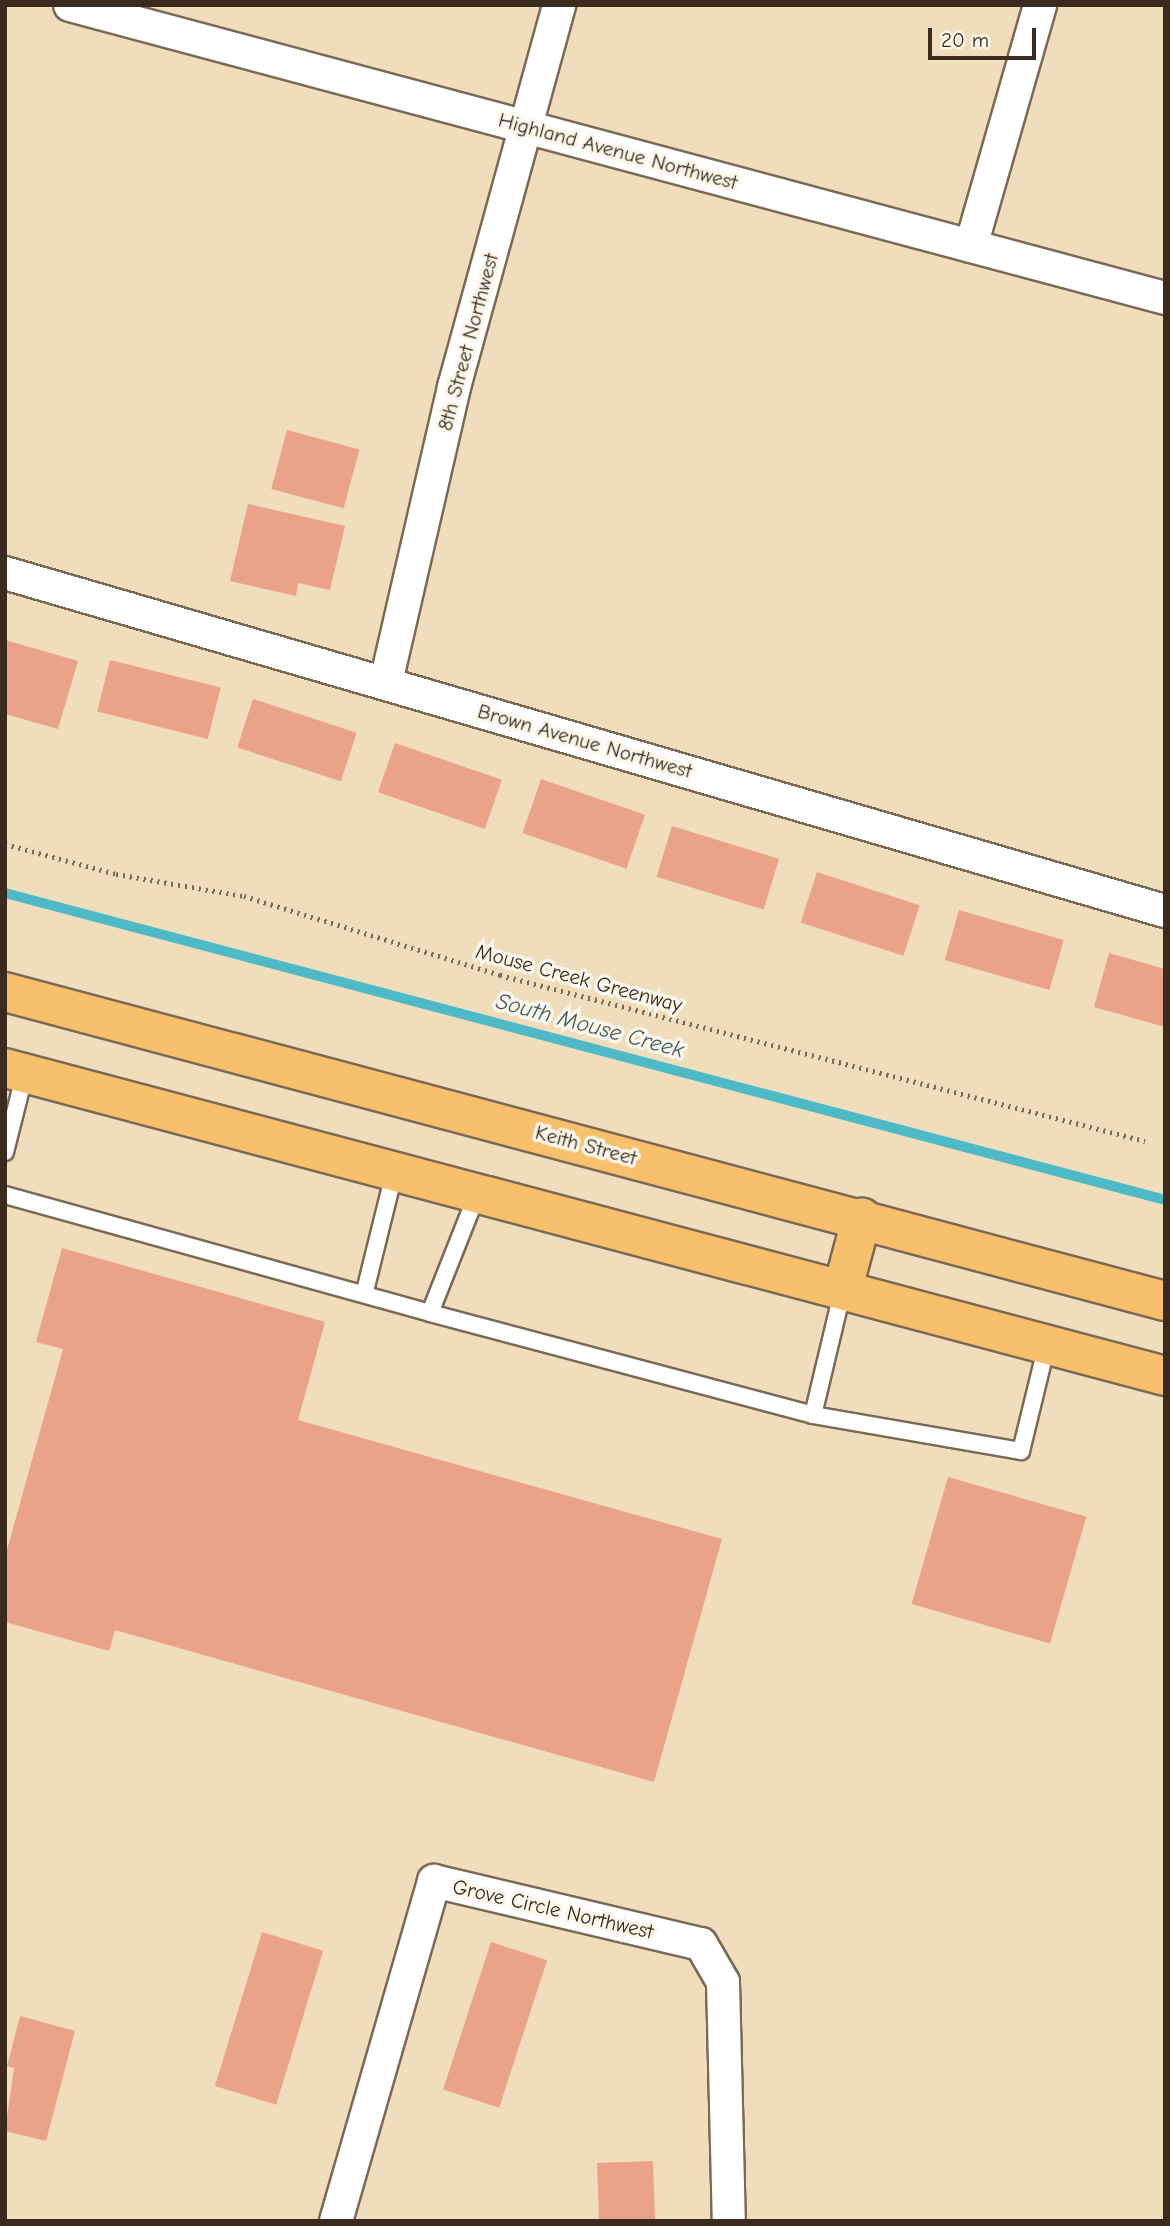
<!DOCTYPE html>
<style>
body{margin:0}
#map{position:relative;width:1170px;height:2226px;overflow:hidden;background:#f0ddbc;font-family:"Comic Neue",sans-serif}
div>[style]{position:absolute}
.stream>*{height:10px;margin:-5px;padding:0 5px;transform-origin:5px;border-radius:5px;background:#4ebac8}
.building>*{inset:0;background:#eba28b;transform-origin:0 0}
.path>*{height:4.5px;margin-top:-2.25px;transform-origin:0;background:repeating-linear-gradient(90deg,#7a6955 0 2px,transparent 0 7px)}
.roads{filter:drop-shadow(2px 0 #7a6955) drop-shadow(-2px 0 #7a6955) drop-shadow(0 2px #7a6955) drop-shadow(0 -2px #7a6955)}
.service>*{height:16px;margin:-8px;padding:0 8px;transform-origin:8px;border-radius:8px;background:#fff}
.minor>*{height:32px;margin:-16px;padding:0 16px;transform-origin:16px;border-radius:16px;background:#fff}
.primary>*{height:38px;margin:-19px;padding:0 19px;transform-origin:19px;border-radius:19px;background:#f8bf6c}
span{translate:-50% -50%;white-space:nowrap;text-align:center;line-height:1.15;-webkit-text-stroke:7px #fbf7ec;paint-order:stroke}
.street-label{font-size:21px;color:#3b2a1e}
.water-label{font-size:23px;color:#425c5a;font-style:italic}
.frame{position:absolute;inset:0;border:7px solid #3b2a1e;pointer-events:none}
.scale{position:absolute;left:928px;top:28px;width:108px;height:32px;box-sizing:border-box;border:4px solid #3b2a1e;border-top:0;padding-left:9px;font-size:21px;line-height:24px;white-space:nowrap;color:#3b2a1e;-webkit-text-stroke:5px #fbf7ec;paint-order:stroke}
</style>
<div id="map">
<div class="stream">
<div style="left:5px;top:893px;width:1200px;rotate:14.82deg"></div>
</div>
<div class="building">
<div style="left:287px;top:430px;width:75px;height:61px;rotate:15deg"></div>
<div style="clip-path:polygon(248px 504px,345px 526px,330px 590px,298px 583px,296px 596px,230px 581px)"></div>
<div style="clip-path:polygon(5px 640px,78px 661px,58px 729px,5px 714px)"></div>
<div style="left:110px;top:660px;width:114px;height:53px;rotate:14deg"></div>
<div style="left:253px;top:699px;width:109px;height:51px;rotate:18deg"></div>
<div style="left:395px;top:743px;width:113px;height:52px;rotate:19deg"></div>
<div style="left:541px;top:779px;width:110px;height:57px;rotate:19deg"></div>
<div style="left:672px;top:826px;width:112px;height:53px;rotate:17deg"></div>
<div style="left:817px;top:872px;width:108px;height:53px;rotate:18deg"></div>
<div style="left:959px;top:910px;width:109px;height:52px;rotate:16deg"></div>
<div style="clip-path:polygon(1109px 953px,1165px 969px,1165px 1027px,1094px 1007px)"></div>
<div style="clip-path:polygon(62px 1248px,325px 1322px,298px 1420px,722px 1539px,654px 1782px,115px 1630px,109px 1651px,5px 1622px,5px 1557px,63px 1349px,36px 1342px)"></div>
<div style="left:948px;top:1477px;width:144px;height:132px;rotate:16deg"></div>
<div style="left:262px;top:1932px;width:64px;height:161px;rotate:17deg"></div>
<div style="left:491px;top:1942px;width:59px;height:155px;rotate:18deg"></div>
<div style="clip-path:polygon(20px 2016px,75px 2031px,46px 2141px,5px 2131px,14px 2068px,7px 2066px)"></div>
<div style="left:653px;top:2161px;width:60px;height:56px;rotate:88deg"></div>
</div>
<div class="path">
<div style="left:5px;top:844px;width:115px;rotate:15.1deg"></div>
<div style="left:116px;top:874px;width:130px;rotate:9.8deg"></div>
<div style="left:244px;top:896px;width:268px;rotate:17.1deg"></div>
<div style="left:500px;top:975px;width:666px;rotate:14.43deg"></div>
</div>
<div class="roads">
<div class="service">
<div style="left:5px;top:1152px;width:81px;rotate:-75.8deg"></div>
<div style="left:5px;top:1195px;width:441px;rotate:15.5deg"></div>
<div style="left:430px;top:1313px;width:130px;rotate:-68.4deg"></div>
<div style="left:365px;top:1291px;width:125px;rotate:-76.1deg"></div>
<div style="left:430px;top:1313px;width:396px;rotate:14.9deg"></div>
<div style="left:813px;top:1415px;width:130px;rotate:-76.6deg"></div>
<div style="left:813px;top:1415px;width:211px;rotate:9.8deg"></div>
<div style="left:1021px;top:1451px;width:110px;rotate:-76.3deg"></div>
</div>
<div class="minor">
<div style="left:70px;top:5px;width:1134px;rotate:14.98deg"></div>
<div style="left:971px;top:246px;width:251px;rotate:-74deg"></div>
<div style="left:5px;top:573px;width:1208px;rotate:16.25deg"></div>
<div style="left:386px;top:682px;width:303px;rotate:-77deg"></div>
<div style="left:454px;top:387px;width:396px;rotate:-74.6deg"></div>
<div style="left:336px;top:2221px;width:354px;rotate:-73.9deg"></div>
<div style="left:434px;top:1881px;width:274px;rotate:13.3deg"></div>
<div style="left:701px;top:1944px;width:44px;rotate:59.9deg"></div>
<div style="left:723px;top:1982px;width:239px;rotate:88.6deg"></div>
</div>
<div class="primary">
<div style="left:5px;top:992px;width:1200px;rotate:14.92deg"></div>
<div style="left:5px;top:1068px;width:1200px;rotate:14.87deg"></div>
<div style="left:843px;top:1288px;width:73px;rotate:-75deg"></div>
</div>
</div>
<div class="street-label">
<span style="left:618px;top:151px;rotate:15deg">Highland Avenue Northwest</span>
<span style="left:468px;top:342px;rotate:-75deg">8th Street Northwest</span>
<span style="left:585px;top:741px;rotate:16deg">Brown Avenue Northwest</span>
<span style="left:579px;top:978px;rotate:15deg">Mouse Creek Greenway</span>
<span style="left:586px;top:1145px;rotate:15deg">Keith Street</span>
<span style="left:553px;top:1909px;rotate:13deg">Grove Circle Northwest</span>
</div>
<div class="water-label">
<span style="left:590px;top:1026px;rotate:15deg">South Mouse Creek</span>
</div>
<div class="frame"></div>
<div class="scale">20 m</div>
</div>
